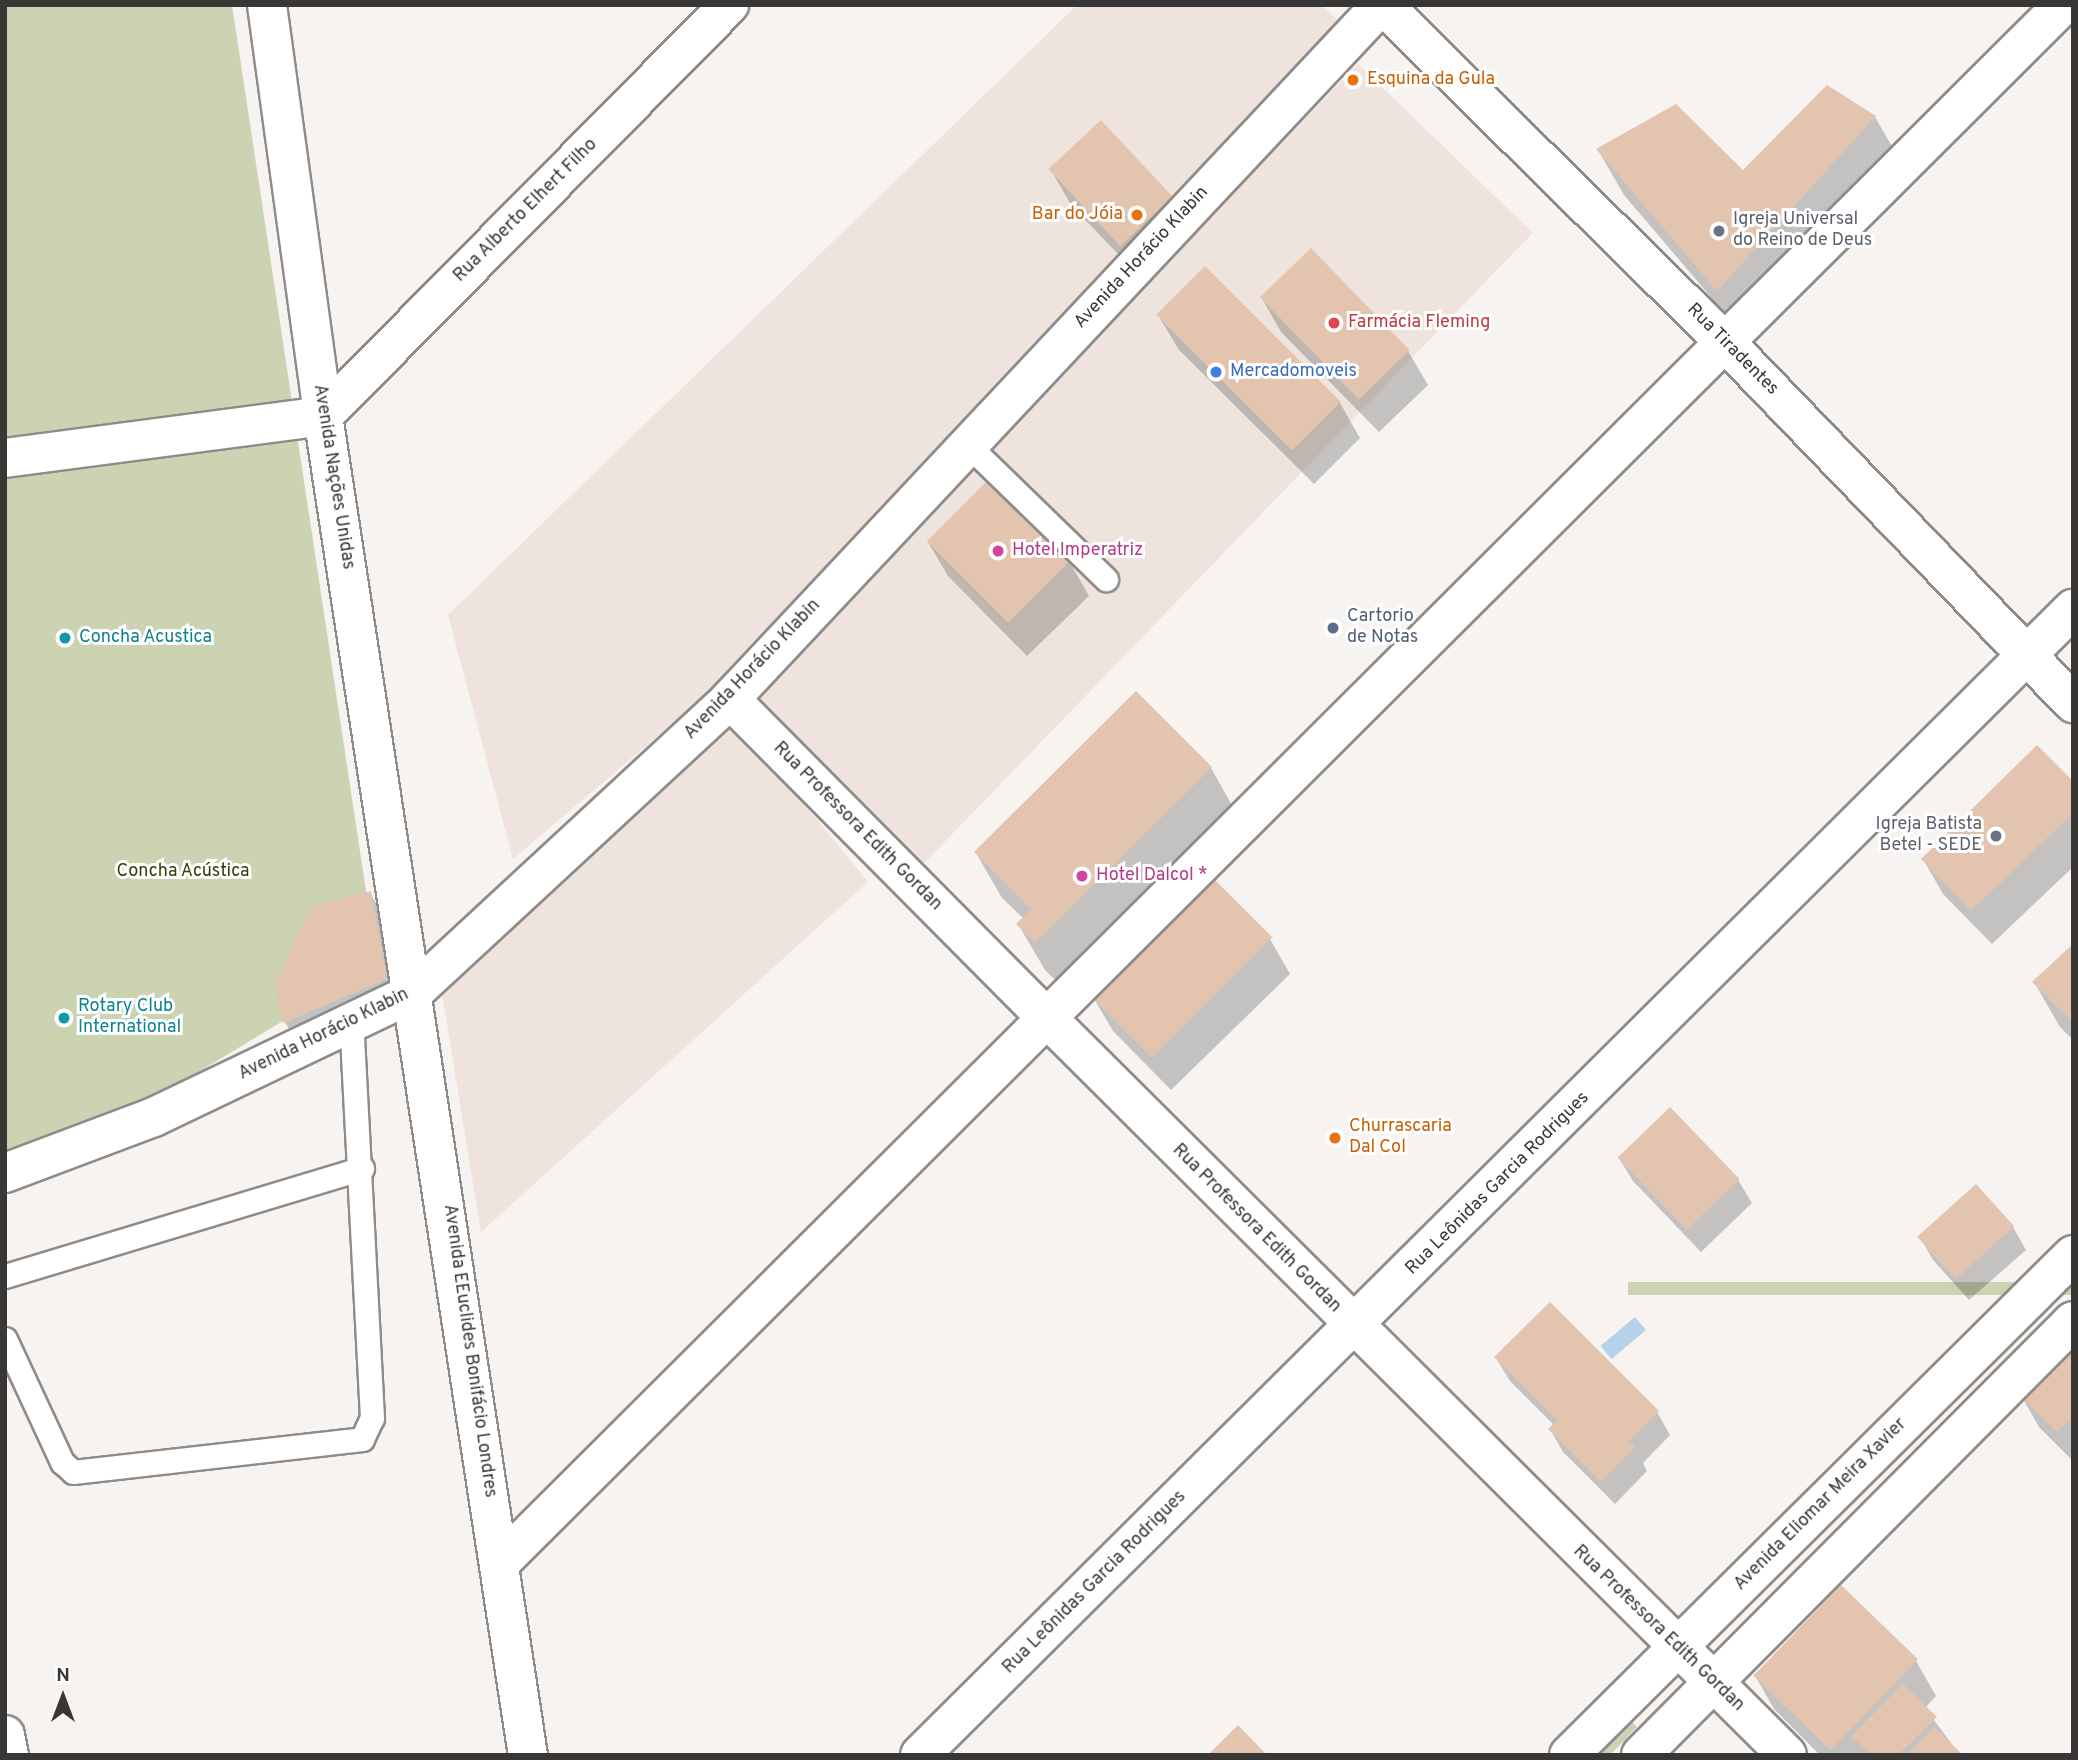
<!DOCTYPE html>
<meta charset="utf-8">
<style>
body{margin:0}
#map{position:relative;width:2078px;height:1760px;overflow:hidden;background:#f6f3f0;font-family:Overpass,sans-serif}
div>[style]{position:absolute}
.built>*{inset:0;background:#eee4dd;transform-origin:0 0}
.green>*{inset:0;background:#cbd3b3;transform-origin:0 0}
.water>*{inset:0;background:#b5d2ea;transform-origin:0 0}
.shadow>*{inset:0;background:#0003}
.building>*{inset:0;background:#e3c5af;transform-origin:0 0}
.roads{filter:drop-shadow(2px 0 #8e8b89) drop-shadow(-2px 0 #8e8b89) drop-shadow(0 2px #8e8b89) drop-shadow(0 -2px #8e8b89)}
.lane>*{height:23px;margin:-11.5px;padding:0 11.5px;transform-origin:11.5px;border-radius:11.5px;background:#fff}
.street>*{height:38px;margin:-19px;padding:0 19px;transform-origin:19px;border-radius:19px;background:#fff}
.secondary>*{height:38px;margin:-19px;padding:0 19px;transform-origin:19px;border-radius:19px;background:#fff}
.dots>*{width:19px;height:19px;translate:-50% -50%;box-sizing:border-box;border:4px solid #fff;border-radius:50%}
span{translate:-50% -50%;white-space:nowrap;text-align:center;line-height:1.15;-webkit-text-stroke:6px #fff;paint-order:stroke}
.food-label{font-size:18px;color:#c56008}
.left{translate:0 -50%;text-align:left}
.right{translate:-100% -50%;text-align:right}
.street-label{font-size:18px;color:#383736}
.worship-label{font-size:18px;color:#5b616d}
.health-label{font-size:18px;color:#be3a42}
.shop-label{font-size:18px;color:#366cbe}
.hotel-label{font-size:18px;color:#b23c85}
.service-label{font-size:18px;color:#4e5e75}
.culture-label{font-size:18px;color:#0d838f}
.park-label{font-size:18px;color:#363e07}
.frame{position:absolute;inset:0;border:7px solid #383736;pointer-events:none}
.north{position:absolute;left:28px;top:1662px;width:70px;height:70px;-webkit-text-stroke:5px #fff;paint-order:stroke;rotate:0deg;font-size:19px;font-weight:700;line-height:28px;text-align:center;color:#383736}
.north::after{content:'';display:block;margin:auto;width:24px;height:32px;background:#383736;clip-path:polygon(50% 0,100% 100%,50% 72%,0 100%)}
</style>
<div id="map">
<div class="built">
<div style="clip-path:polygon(1077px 5px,1322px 5px,1344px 27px,714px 688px,513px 859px,448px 615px)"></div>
<div style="left:1358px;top:64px;width:243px;height:885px;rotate:44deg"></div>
<div style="clip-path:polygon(729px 712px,868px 882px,481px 1232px,440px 982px)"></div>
</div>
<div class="green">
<div style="clip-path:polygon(5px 5px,232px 5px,377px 964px,78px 1145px,5px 1150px)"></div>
<div style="left:2073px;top:1282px;width:13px;height:445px;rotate:90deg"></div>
<div style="clip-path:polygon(1630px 1720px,1637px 1727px,1610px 1755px,1595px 1755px)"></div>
</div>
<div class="water">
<div style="left:1635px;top:1317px;width:17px;height:45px;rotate:50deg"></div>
</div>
<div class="shadow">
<div style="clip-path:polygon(1875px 117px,1901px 162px,1744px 336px,1624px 195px,1598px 150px,1743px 173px)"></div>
<div style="clip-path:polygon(1101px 123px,1172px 197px,1192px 232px,1142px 279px,1071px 205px,1051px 170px)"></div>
<div style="clip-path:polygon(1261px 297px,1408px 351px,1428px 385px,1379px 432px,1281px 332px)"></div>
<div style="clip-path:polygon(1158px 315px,1340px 403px,1360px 438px,1314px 484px,1179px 350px)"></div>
<div style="clip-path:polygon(928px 542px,1069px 561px,1089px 596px,1027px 656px,948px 576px)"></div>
<div style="clip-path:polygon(1211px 768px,1237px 814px,1062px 987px,1045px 970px,1018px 924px,1024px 919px,1002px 898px,976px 853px)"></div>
<div style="clip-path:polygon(2073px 783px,2073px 867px,1992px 944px,1943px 894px,1923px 859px)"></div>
<div style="clip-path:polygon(370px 893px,390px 927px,406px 1014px,305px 1057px,285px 1022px)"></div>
<div style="clip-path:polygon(1270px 939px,1290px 974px,1171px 1090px,1113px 1031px,1093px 997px)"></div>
<div style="clip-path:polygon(2073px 947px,2073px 1040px,2060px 1027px,2034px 982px)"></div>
<div style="clip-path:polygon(1619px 1158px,1738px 1180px,1752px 1203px,1701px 1252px,1633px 1181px)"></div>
<div style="clip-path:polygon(2013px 1227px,2026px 1250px,1969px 1300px,1933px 1260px,1920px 1237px)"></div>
<div style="clip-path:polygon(2073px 1344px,2073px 1461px,2039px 1427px,2019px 1392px)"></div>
<div style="clip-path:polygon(1496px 1358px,1657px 1412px,1670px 1435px,1643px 1463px,1647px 1471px,1615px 1504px,1563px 1452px,1550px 1429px,1554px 1425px,1510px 1381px)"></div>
<div style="clip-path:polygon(1916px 1661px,1936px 1696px,1925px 1708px,1960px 1755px,1820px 1755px,1774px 1709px,1754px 1674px)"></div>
</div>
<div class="building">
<div style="clip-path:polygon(1827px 85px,1876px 116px,1717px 291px,1596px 149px,1676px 104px,1743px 170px)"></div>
<div style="left:1101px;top:120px;width:105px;height:72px;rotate:47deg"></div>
<div style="left:1311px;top:248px;width:142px;height:71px;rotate:46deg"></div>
<div style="left:1205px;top:266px;width:192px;height:69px;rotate:45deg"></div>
<div style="left:989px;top:479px;width:115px;height:88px;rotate:45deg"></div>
<div style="clip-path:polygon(1136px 691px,1212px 767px,1035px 943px,1016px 924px,1031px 909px,974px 852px)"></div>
<div style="clip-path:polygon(2037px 745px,2073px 781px,2073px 813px,1971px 911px,1921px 859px)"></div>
<div style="left:1213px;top:878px;width:84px;height:170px;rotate:45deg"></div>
<div style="clip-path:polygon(371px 891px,387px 979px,283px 1023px,274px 986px,311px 907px)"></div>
<div style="clip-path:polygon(2073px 944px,2073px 1022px,2032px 982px)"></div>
<div style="left:1670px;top:1107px;width:100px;height:73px;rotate:46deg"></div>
<div style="left:1976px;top:1184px;width:57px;height:79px;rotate:48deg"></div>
<div style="clip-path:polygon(1550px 1302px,1659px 1411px,1629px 1441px,1635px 1447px,1601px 1482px,1548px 1429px,1557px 1420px,1494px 1357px)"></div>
<div style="clip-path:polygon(2073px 1341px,2073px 1417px,2057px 1432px,2016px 1392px)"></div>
<div style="left:1841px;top:1585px;width:107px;height:126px;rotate:44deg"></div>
<div style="clip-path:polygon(1903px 1684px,1937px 1717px,1898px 1755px,1871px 1755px,1851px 1736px)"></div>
<div style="clip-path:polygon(1238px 1725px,1267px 1755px,1208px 1755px)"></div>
<div style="clip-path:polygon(1934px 1727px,1963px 1755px,1906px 1755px)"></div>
</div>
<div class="roads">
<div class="lane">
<div style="left:967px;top:444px;width:194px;rotate:44.2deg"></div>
<div style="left:5px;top:1276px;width:373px;rotate:-16.8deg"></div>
<div style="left:5px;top:1339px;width:136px;rotate:65.1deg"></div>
<div style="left:62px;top:1462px;width:15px;rotate:42deg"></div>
<div style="left:73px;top:1472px;width:291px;rotate:-6.5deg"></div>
<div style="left:362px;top:1439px;width:23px;rotate:-65deg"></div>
<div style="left:372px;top:1418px;width:397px;rotate:-93deg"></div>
</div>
<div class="street">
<div style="left:5px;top:458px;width:321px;rotate:-7.5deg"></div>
<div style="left:730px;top:699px;width:450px;rotate:45.2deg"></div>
<div style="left:920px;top:1755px;width:1626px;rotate:-44.83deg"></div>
</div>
<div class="secondary">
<div style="left:267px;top:5px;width:415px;rotate:82.2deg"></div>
<div style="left:323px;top:416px;width:1355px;rotate:81.3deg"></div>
<div style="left:1383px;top:5px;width:479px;rotate:44.6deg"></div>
<div style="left:1724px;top:341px;width:503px;rotate:46.05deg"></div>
<div style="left:323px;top:416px;width:578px;rotate:-45.35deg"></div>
<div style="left:1047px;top:1018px;width:1044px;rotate:44.88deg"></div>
<div style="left:5px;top:1173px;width:159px;rotate:-20.6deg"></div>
<div style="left:154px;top:1117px;width:287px;rotate:-25.6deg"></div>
<div style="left:413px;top:993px;width:432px;rotate:-42.8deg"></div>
<div style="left:730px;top:699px;width:952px;rotate:-46.83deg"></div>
<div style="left:500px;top:1563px;width:2207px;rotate:-44.91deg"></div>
<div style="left:5px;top:1735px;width:20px;rotate:79deg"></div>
<div style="left:1569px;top:1755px;width:710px;rotate:-44.77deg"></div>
<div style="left:1641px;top:1755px;width:612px;rotate:-45.13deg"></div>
</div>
</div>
<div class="dots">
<div style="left:1353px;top:80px;background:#e8710a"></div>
<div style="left:1137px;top:215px;background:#e8710a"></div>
<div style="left:1719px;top:231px;background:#6b7280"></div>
<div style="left:1334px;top:323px;background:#e0444e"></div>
<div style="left:1216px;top:372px;background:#3f7fe0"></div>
<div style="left:998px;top:551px;background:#d1479c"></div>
<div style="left:1333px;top:628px;background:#5c6f8a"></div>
<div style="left:65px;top:638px;background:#0f9aa8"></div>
<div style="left:1996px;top:836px;background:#6b7280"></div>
<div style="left:1082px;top:876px;background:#d1479c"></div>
<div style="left:64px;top:1018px;background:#0f9aa8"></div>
<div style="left:1335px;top:1138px;background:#e8710a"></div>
</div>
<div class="food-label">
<span class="left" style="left:1367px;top:80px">Esquina da Gula</span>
<span class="right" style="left:1123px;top:215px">Bar do Jóia</span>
<span class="left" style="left:1349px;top:1138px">Churrascaria<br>Dal Col</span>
</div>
<div class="street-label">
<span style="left:526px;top:211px;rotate:-45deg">Rua Alberto Elhert Filho</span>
<span style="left:1142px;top:258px;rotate:-47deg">Avenida Horácio Klabin</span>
<span style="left:1732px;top:350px;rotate:45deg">Rua Tiradentes</span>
<span style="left:333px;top:477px;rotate:81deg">Avenida Nações Unidas</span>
<span style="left:753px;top:670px;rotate:-46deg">Avenida Horácio Klabin</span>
<span style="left:857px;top:827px;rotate:45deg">Rua Professora Edith Gordan</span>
<span style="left:324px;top:1035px;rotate:-26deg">Avenida Horácio Klabin</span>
<span style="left:1498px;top:1184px;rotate:-45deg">Rua Leônidas Garcia Rodrigues</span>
<span style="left:1256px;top:1229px;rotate:45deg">Rua Professora Edith Gordan</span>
<span style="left:469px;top:1351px;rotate:82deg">Avenida EEuclides Bonifácio Londres</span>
<span style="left:1821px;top:1505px;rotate:-45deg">Avenida Eliomar Meira Xavier</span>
<span style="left:1095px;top:1583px;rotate:-45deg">Rua Leônidas Garcia Rodrigues</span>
<span style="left:1658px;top:1629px;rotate:44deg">Rua Professora Edith Gordan</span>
</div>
<div class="worship-label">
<span class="left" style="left:1733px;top:231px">Igreja Universal<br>do Reino de Deus</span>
<span class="right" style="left:1982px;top:836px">Igreja Batista<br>Betel - SEDE</span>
</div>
<div class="health-label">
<span class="left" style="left:1348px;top:323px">Farmácia Fleming</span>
</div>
<div class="shop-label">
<span class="left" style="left:1230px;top:372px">Mercadomoveis</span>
</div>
<div class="hotel-label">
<span class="left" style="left:1012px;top:551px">Hotel Imperatriz</span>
<span class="left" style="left:1096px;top:876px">Hotel Dalcol *</span>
</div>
<div class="service-label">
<span class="left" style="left:1347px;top:628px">Cartorio<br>de Notas</span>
</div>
<div class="culture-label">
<span class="left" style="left:79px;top:638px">Concha Acustica</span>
<span class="left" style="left:78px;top:1018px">Rotary Club<br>International</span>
</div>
<div class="park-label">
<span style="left:183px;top:872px">Concha Acústica</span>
</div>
<div class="frame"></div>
<div class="north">N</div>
</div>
